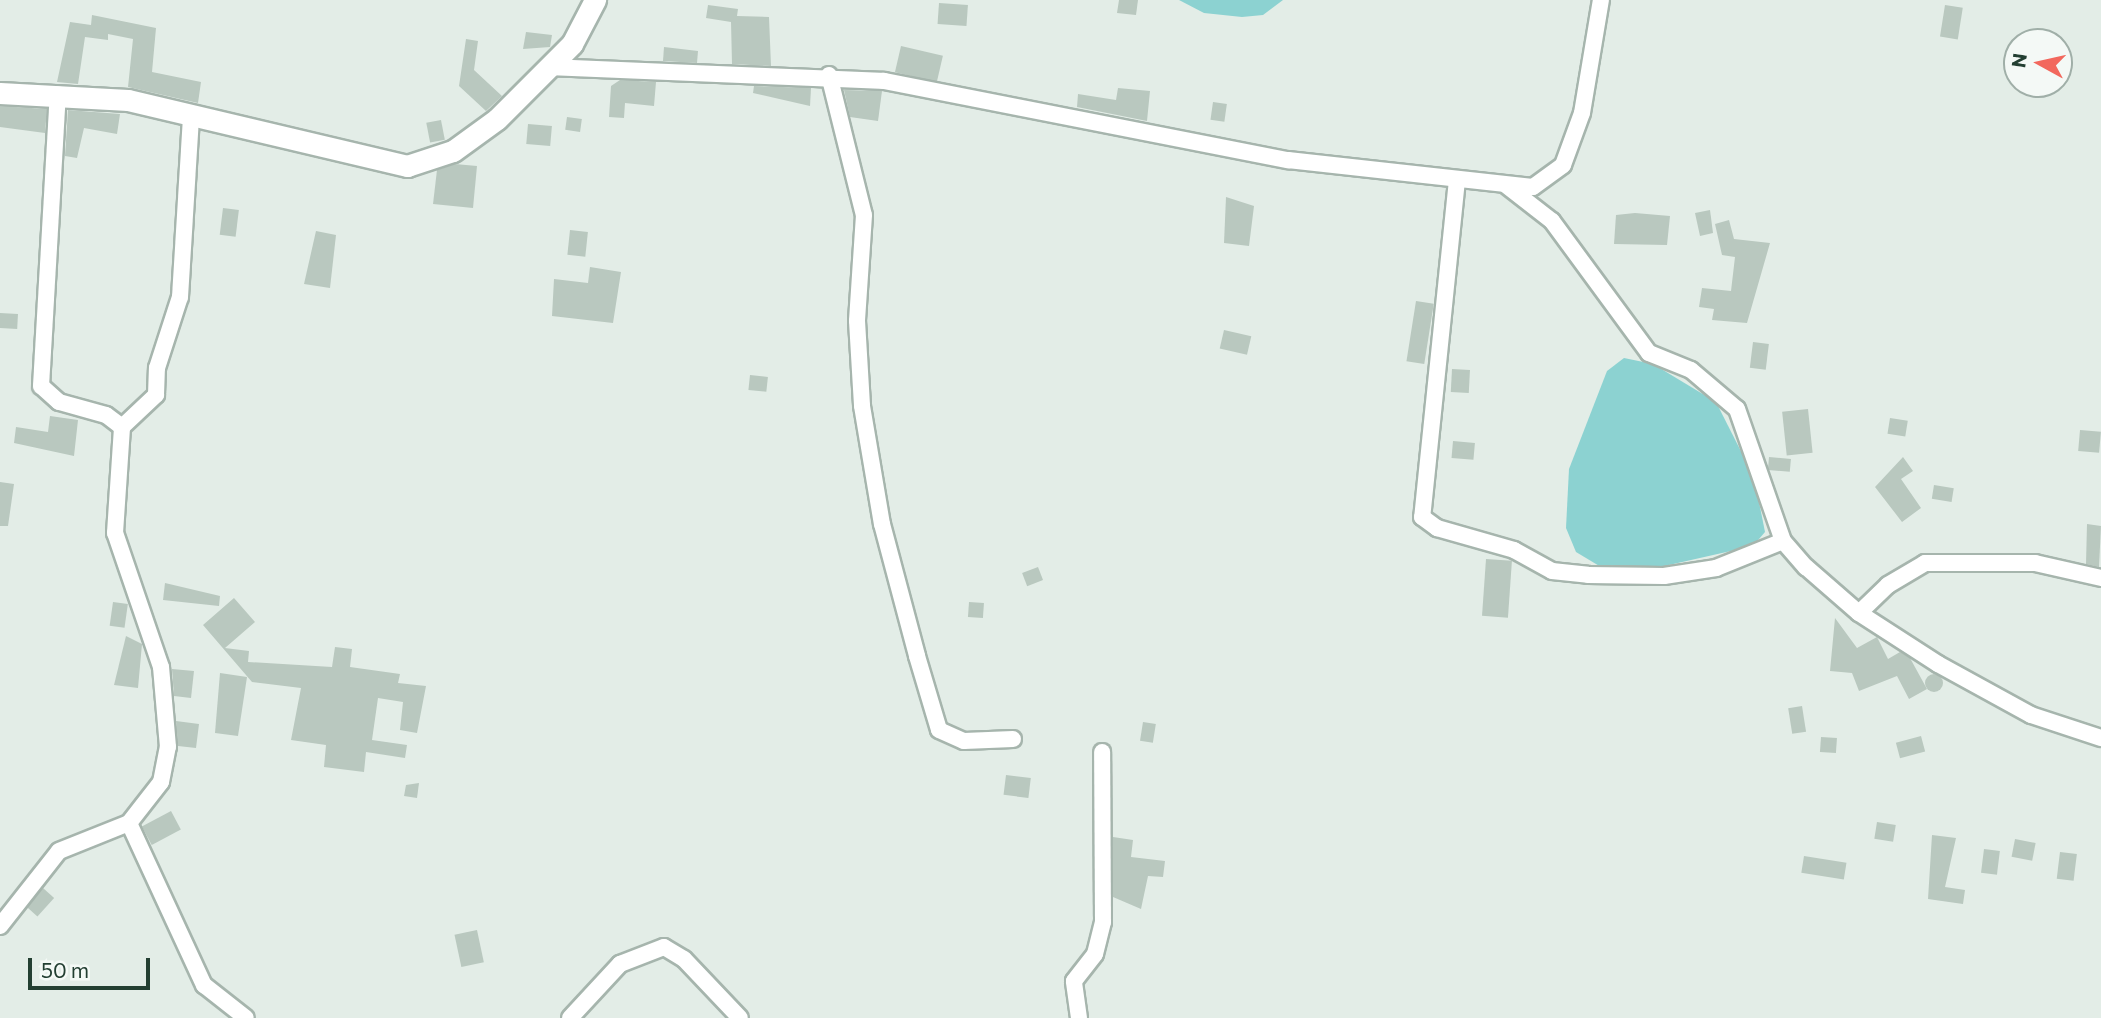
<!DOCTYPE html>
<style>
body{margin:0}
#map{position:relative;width:2101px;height:1018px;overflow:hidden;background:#e3ede7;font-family:Commissioner,sans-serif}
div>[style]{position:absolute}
.water>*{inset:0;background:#8cd2d1}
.building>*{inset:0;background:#b9c8bf;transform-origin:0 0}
.round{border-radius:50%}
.roads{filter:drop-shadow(2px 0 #a6b5ad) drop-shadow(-2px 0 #a6b5ad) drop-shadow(0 2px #a6b5ad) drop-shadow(0 -2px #a6b5ad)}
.street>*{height:16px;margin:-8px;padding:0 8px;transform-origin:8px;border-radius:8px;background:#fff}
.secondary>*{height:21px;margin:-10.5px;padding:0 10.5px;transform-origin:10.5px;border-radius:10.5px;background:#fff}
span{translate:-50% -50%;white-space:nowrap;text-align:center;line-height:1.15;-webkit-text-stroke:6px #f4f9f6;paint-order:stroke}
.north{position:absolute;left:2003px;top:28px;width:70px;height:70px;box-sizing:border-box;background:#f4f9f6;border:2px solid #a0afa8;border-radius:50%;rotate:278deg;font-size:19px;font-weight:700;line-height:28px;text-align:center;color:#233f32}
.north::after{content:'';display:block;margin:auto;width:24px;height:32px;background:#f2685d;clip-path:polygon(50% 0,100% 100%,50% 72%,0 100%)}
.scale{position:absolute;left:28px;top:958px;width:122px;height:32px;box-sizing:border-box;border:4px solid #233f32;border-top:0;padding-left:9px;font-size:21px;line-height:24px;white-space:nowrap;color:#233f32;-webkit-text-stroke:5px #f4f9f6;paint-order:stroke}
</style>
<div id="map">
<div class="water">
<div style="clip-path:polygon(1179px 0,1283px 0,1263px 15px,1242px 17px,1204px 13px)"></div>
<div style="clip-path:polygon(1624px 358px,1653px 364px,1716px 402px,1754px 477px,1765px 532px,1753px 546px,1660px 567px,1601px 567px,1576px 552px,1566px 528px,1569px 469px,1607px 371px)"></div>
</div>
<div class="building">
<div style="clip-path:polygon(1119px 0,1138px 0,1136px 15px,1117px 13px)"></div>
<div style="left:939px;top:3px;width:29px;height:21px;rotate:4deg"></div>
<div style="clip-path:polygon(708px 5px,738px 9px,737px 16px,769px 17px,771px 66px,732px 64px,731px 22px,706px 18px)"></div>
<div style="left:1945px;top:5px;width:18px;height:32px;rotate:9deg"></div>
<div style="clip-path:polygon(92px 15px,156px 28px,152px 72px,201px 82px,198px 103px,128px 87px,133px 39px,108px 34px,108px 40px,85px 37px,78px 84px,57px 82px,70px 22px,91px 25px)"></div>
<div style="clip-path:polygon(526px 32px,552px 35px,550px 47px,523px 49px)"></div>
<div style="clip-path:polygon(466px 39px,478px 41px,474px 70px,502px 96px,486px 111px,459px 86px)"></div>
<div style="left:901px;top:46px;width:43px;height:27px;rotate:13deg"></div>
<div style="clip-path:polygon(664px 47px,698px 51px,697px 63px,663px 61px)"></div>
<div style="clip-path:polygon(620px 80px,656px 82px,654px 106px,625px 103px,624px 118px,609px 117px,611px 86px)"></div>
<div style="clip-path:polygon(754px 86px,811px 88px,810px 106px,753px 93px)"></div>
<div style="clip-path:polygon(1118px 88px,1150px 91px,1147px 121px,1077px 107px,1078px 94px,1116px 100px)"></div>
<div style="clip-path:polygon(844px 90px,882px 91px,878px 121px,850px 117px)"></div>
<div style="left:1213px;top:102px;width:14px;height:18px;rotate:8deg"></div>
<div style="clip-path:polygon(0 106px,47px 109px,45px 133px,0 127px)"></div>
<div style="clip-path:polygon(68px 110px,120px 114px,117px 134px,84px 128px,77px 158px,65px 156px)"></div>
<div style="left:567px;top:117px;width:15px;height:13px;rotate:8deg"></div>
<div style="left:441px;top:120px;width:20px;height:15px;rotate:79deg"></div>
<div style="left:528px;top:124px;width:24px;height:20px;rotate:5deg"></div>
<div style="clip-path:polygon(455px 164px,477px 166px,473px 208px,433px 204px,437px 170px)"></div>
<div style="clip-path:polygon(1226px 197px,1254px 206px,1249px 246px,1224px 243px)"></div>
<div style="left:223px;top:208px;width:16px;height:27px;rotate:7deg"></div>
<div style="clip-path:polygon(1710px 210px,1713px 233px,1700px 236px,1695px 213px)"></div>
<div style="clip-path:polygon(1635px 213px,1670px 216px,1667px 245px,1614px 244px,1616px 215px)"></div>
<div style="clip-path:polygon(1729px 220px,1734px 239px,1770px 243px,1747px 323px,1712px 320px,1714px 309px,1699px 307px,1702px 288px,1731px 291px,1735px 257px,1722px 255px,1715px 224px)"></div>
<div style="left:570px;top:230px;width:18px;height:25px;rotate:6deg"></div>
<div style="clip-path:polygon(316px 231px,336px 235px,330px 288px,304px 284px)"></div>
<div style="clip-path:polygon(590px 267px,621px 272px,613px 323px,552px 316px,554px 279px,588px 283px)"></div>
<div style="left:1416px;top:301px;width:18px;height:61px;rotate:9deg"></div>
<div style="left:0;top:313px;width:18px;height:15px;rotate:3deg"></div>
<div style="left:1224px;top:330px;width:28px;height:19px;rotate:13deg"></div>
<div style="left:1753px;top:342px;width:16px;height:26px;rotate:7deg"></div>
<div style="left:1452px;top:369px;width:18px;height:23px;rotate:3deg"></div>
<div style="left:750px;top:375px;width:18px;height:15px;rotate:6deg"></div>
<div style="left:1808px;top:409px;width:44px;height:26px;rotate:84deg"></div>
<div style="clip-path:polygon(50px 416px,78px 420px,74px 456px,14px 443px,16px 427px,48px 432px)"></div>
<div style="left:1890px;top:418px;width:18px;height:16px;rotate:9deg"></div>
<div style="left:2080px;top:430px;width:21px;height:21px;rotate:5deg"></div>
<div style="left:1453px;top:441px;width:22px;height:17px;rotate:5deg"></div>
<div style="left:1769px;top:457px;width:22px;height:13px;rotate:5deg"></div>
<div style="clip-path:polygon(1903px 457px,1913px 471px,1901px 479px,1921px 508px,1902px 522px,1875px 487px)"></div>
<div style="clip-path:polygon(0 482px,14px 484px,8px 526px,0 526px)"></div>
<div style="left:1934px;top:485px;width:20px;height:14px;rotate:9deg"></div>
<div style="clip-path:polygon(2087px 524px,2101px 526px,2099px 567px,2086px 564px)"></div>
<div style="left:1486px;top:559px;width:26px;height:57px;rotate:4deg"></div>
<div style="left:1038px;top:567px;width:14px;height:17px;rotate:69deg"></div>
<div style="clip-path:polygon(165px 583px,220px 596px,219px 606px,163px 600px)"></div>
<div style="clip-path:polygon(234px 598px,255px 622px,225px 648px,249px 651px,248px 662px,332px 667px,335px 647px,352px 649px,350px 667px,400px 674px,398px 683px,426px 686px,417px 733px,400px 730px,403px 702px,378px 698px,372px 740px,407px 745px,405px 758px,366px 752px,364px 772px,324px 767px,326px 745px,291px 740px,301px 688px,252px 682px,203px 625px)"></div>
<div style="left:113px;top:602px;width:15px;height:24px;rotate:8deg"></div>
<div style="left:969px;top:602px;width:15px;height:15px;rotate:4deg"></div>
<div style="clip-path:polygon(1835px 618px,1857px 648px,1877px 637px,1888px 659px,1900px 652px,1910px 658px,1927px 689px,1909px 699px,1897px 676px,1859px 691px,1852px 673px,1830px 671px)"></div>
<div style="clip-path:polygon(126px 636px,142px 644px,138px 688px,114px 685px)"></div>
<div style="clip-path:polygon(172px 669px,194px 671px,191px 698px,174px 696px)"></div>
<div style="clip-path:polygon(220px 673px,247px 677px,238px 736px,215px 733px)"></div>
<div class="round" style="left:1925px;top:674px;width:18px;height:18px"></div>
<div style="left:1802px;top:706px;width:26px;height:14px;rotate:81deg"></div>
<div style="clip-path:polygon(176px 721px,199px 724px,196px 748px,178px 746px)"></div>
<div style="left:1143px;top:722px;width:13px;height:19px;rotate:9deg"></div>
<div style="left:1921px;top:736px;width:16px;height:26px;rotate:75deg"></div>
<div style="left:1821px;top:737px;width:16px;height:15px;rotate:4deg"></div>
<div style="left:1006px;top:775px;width:25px;height:20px;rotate:7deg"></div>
<div style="clip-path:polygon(419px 783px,417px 798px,404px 796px,406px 785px)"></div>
<div style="left:171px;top:811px;width:21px;height:33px;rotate:62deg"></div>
<div style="left:1877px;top:822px;width:19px;height:17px;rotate:9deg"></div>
<div style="clip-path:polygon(1932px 835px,1956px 838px,1945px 887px,1965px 890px,1963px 904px,1928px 899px)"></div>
<div style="clip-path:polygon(1113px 837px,1133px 840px,1131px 857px,1165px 861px,1163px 877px,1148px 876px,1141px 909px,1113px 897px)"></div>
<div style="left:2015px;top:839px;width:21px;height:18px;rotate:11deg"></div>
<div style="left:1984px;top:849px;width:16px;height:24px;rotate:7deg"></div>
<div style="left:2060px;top:852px;width:17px;height:27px;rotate:7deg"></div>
<div style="left:1804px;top:856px;width:43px;height:17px;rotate:9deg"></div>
<div style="left:43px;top:888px;width:15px;height:25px;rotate:42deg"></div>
<div style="left:477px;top:930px;width:33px;height:23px;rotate:78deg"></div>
</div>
<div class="roads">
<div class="street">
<div style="left:550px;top:67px;width:334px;rotate:2.4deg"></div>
<div style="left:884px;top:81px;width:412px;rotate:11.1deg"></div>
<div style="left:1288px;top:160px;width:246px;rotate:6.3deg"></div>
<div style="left:1533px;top:187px;width:37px;rotate:-36deg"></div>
<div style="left:1563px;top:165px;width:55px;rotate:-69.9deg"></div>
<div style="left:1582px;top:113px;width:115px;rotate:-80.5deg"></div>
<div style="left:829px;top:75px;width:144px;rotate:76deg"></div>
<div style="left:864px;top:215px;width:106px;rotate:93.8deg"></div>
<div style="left:857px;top:321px;width:85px;rotate:86.6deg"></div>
<div style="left:862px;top:406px;width:120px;rotate:80.4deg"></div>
<div style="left:882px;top:524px;width:137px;rotate:75.1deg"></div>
<div style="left:917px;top:656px;width:77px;rotate:73.4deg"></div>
<div style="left:939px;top:730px;width:27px;rotate:24deg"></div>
<div style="left:964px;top:741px;width:49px;rotate:-2.3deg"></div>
<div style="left:1457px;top:180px;width:339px;rotate:95.9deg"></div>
<div style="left:1422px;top:517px;width:19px;rotate:36deg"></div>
<div style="left:1437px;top:528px;width:80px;rotate:15.9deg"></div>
<div style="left:1514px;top:550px;width:43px;rotate:28.9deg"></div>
<div style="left:1552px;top:571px;width:36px;rotate:6deg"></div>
<div style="left:1588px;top:575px;width:76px;rotate:0.8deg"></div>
<div style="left:1664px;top:576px;width:53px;rotate:-8.7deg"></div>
<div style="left:1716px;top:568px;width:72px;rotate:-21.9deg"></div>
<div style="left:1507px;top:186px;width:57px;rotate:37.9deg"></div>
<div style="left:1552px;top:221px;width:164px;rotate:53.7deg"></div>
<div style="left:1649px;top:353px;width:45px;rotate:22deg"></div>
<div style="left:1691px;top:370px;width:60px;rotate:40.3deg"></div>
<div style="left:1737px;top:409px;width:140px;rotate:70.8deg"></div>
<div style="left:1783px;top:541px;width:35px;rotate:49deg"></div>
<div style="left:1806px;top:567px;width:70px;rotate:41deg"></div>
<div style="left:1859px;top:613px;width:94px;rotate:32.8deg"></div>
<div style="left:1938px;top:664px;width:106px;rotate:28.7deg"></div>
<div style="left:2031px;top:715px;width:74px;rotate:18.2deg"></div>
<div style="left:122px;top:427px;width:47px;rotate:-43.3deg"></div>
<div style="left:156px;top:395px;width:27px;rotate:-88deg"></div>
<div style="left:157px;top:368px;width:75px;rotate:-72.1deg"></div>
<div style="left:180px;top:297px;width:181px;rotate:-86.5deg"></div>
<div style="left:1859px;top:613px;width:40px;rotate:-44deg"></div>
<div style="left:1888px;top:585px;width:43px;rotate:-30.7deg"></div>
<div style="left:1925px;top:563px;width:110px"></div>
<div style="left:2035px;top:563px;width:68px;rotate:12.8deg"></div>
<div style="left:129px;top:823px;width:179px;rotate:65.2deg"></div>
<div style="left:204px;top:985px;width:53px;rotate:38.2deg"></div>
<div style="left:0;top:926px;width:95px;rotate:-51.8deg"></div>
<div style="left:59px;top:851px;width:75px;rotate:-21.8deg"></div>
<div style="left:129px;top:823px;width:52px;rotate:-52deg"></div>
<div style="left:161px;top:782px;width:36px;rotate:-79deg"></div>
<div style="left:168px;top:747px;width:80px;rotate:-95deg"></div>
<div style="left:161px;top:667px;width:142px;rotate:-108.9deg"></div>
<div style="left:115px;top:533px;width:106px;rotate:-86.2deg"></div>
<div style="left:122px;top:427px;width:20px;rotate:-143deg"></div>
<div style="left:106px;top:415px;width:49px;rotate:-164.5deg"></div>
<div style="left:59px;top:402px;width:24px;rotate:-138deg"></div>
<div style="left:41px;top:386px;width:292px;rotate:-86.7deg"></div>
<div style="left:570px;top:1018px;width:74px;rotate:-47.2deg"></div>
<div style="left:620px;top:964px;width:47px;rotate:-21.1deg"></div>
<div style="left:664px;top:947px;width:23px;rotate:31deg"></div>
<div style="left:684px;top:959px;width:81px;rotate:46.5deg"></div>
<div style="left:1079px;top:1018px;width:37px;rotate:-98deg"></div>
<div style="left:1074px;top:981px;width:34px;rotate:-52deg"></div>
<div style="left:1095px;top:954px;width:33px;rotate:-76deg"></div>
<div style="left:1103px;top:922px;width:170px;rotate:-90.3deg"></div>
</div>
<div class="secondary">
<div style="left:0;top:93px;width:128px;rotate:3.1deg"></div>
<div style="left:128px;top:100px;width:287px;rotate:13.3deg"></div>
<div style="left:407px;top:166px;width:48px;rotate:-18.1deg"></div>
<div style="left:453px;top:151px;width:54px;rotate:-36deg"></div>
<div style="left:497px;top:119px;width:106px;rotate:-45deg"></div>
<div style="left:572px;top:44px;width:50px;rotate:-62.4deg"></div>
</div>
</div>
<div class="north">N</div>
<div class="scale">50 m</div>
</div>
